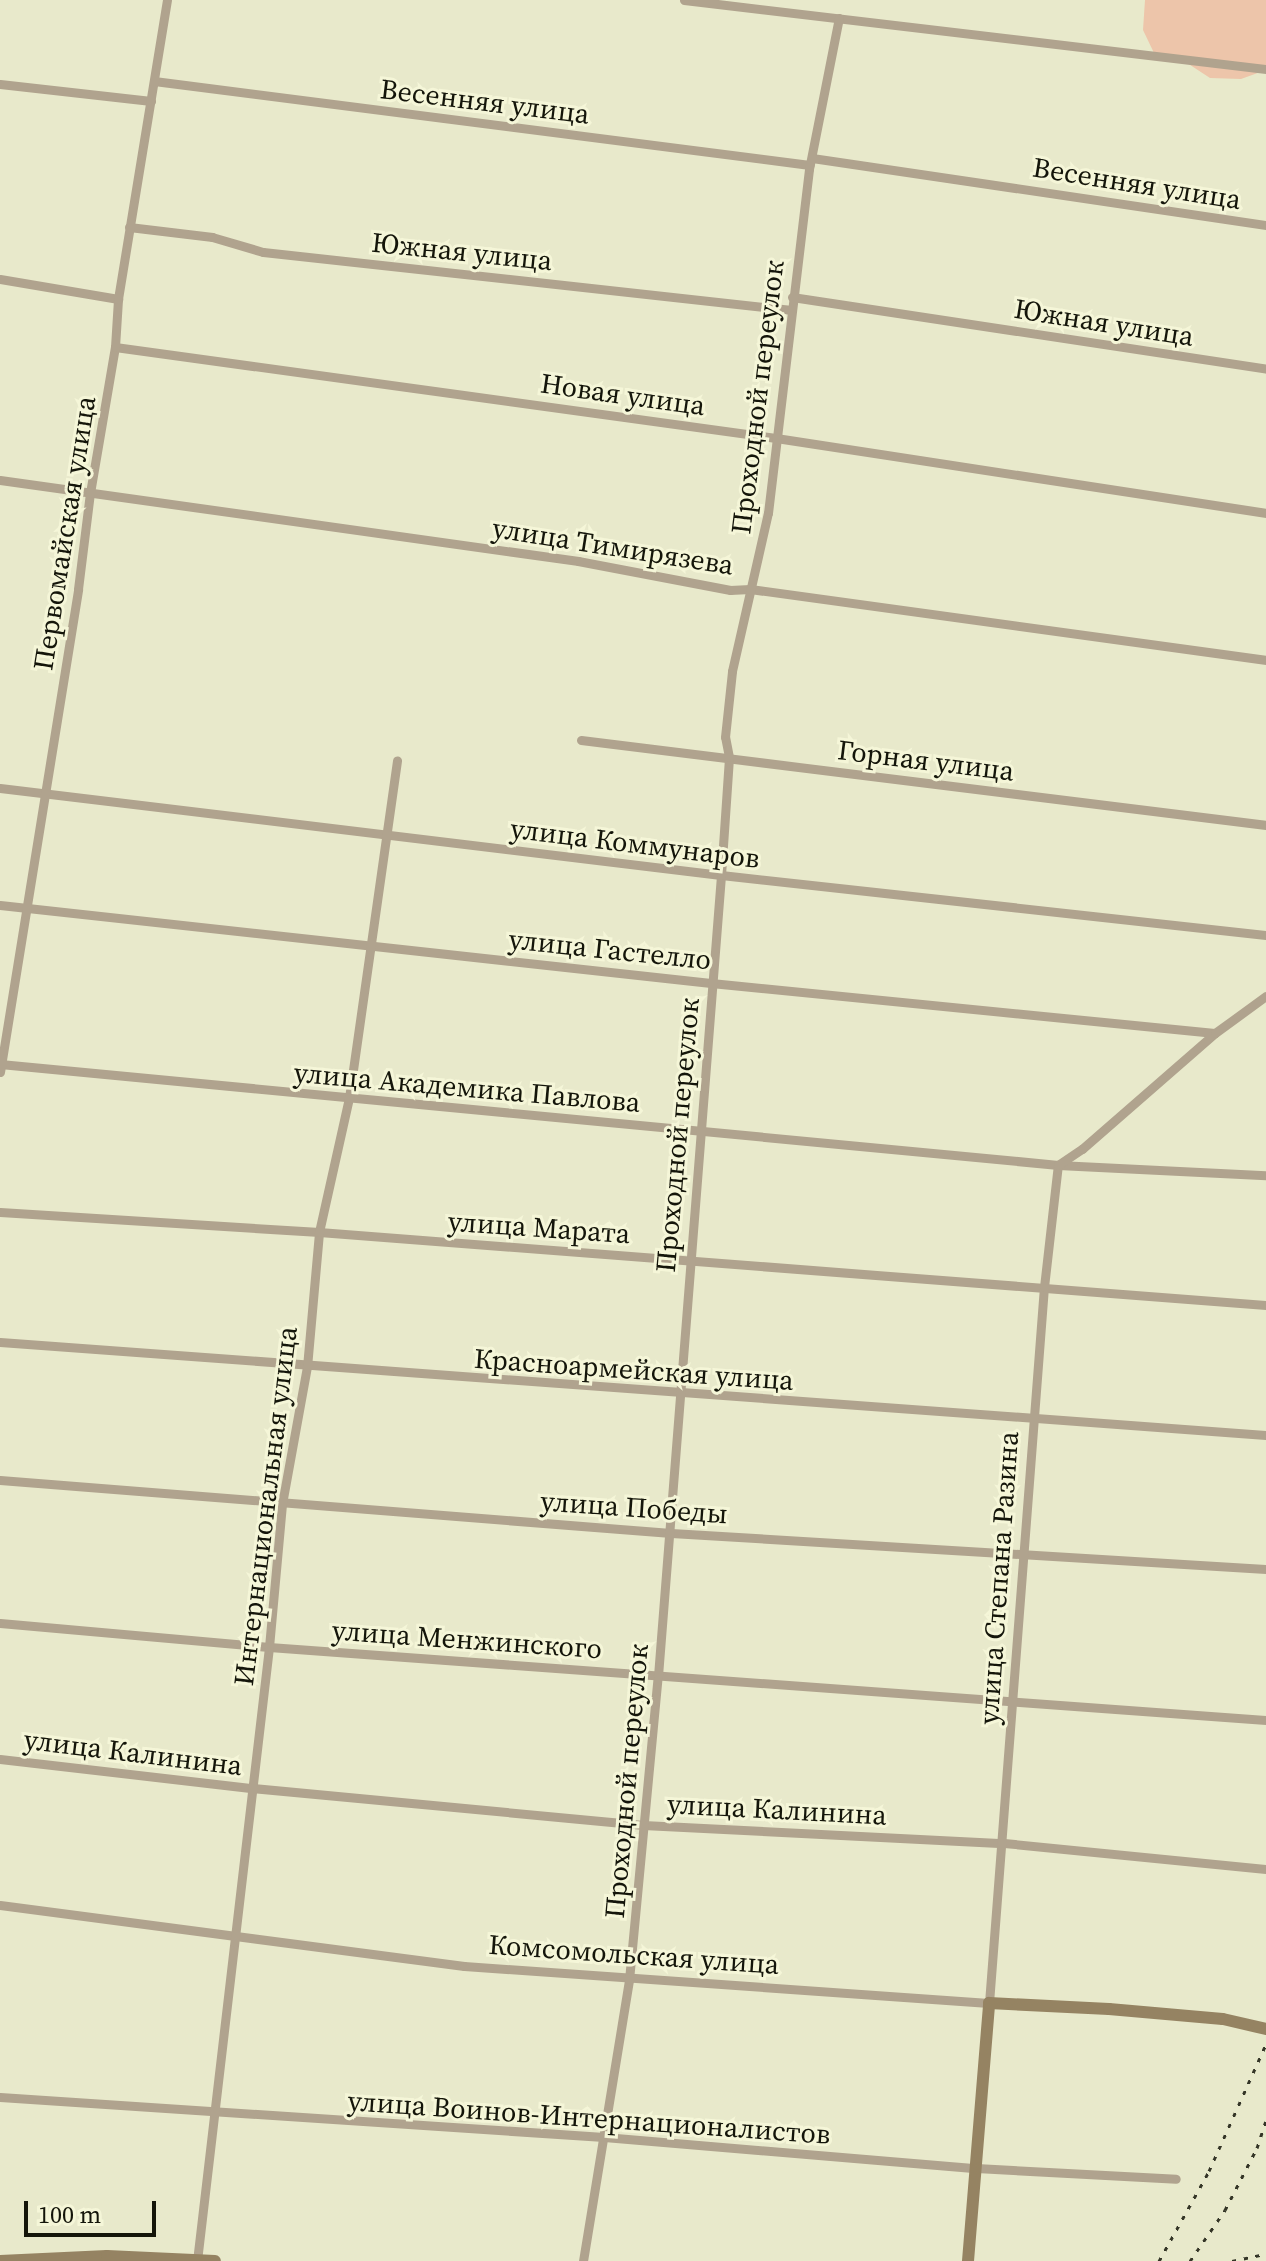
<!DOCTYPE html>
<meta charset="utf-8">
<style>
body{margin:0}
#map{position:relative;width:1266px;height:2261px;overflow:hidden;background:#e8e9cb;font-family:"Source Serif 4",serif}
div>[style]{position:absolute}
.green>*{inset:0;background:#edc5aa}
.minor>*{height:9px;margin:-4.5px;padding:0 4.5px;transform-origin:4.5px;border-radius:4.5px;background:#b0a38e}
.secondary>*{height:12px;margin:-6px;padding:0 6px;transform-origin:6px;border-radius:6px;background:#958362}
.rail>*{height:3px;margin-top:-1.5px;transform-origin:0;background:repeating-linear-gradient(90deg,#343527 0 4px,transparent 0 12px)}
span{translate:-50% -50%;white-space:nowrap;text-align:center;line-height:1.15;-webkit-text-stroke:6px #f5f6d8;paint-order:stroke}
.street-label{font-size:28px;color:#14150a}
.scale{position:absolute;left:24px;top:2201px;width:132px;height:36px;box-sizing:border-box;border:4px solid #14150a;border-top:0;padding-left:10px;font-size:24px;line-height:28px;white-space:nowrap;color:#14150a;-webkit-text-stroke:6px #f5f6d8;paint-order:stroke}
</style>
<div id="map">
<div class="green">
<div style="clip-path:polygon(1145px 0,1266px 0,1266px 70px,1241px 79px,1210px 78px,1181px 59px,1154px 53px,1143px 30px)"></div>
</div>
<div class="minor">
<div style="left:684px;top:0;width:586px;rotate:6.76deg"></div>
<div style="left:154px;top:81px;width:661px;rotate:7.3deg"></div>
<div style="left:0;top:84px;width:152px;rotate:6.4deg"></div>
<div style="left:812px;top:158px;width:459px;rotate:8.4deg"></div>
<div style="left:129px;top:227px;width:84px;rotate:6.9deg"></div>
<div style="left:212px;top:237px;width:53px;rotate:16.4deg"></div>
<div style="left:263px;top:252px;width:532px;rotate:6.26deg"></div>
<div style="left:0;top:279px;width:120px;rotate:9.6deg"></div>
<div style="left:792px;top:297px;width:479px;rotate:8.6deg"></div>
<div style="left:115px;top:347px;width:667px;rotate:7.84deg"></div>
<div style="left:776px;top:438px;width:496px;rotate:8.7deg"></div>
<div style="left:0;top:480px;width:584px;rotate:7.98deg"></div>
<div style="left:578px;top:561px;width:155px;rotate:10.8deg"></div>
<div style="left:730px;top:590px;width:20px;rotate:-3deg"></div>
<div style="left:750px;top:589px;width:521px;rotate:7.83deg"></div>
<div style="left:581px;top:740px;width:690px;rotate:7.07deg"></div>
<div style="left:0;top:788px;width:726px;rotate:6.88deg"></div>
<div style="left:721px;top:875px;width:548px;rotate:6.28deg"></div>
<div style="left:0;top:905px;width:715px;rotate:6.26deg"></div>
<div style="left:711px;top:983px;width:506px;rotate:5.67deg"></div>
<div style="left:0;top:1064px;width:1063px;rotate:5.45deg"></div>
<div style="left:1058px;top:1165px;width:208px;rotate:2.8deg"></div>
<div style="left:0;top:1072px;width:489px;rotate:-80.8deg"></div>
<div style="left:78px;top:589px;width:97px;rotate:-82.9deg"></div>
<div style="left:90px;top:493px;width:148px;rotate:-80.3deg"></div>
<div style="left:115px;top:347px;width:48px;rotate:-86.4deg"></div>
<div style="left:118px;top:299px;width:303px;rotate:-80.7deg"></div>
<div style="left:0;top:1212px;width:320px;rotate:3.6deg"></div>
<div style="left:319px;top:1232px;width:950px;rotate:4.41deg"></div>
<div style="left:0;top:1342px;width:1269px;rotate:4.2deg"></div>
<div style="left:0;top:1480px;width:673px;rotate:4.52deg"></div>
<div style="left:671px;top:1533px;width:596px;rotate:3.46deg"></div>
<div style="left:0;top:1623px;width:270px;rotate:5.1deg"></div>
<div style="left:269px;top:1647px;width:1000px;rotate:4.19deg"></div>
<div style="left:0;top:1759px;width:254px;rotate:6.6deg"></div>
<div style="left:252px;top:1788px;width:393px;rotate:5.4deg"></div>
<div style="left:643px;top:1825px;width:361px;rotate:2.9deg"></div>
<div style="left:1004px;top:1843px;width:263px;rotate:5.7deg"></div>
<div style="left:0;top:1905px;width:468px;rotate:7.5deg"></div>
<div style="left:464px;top:1966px;width:526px;rotate:4.03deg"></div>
<div style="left:989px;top:2003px;width:718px;rotate:-85.61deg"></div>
<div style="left:1044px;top:1287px;width:123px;rotate:-83.5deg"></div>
<div style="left:1058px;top:1165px;width:29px;rotate:-34deg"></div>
<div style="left:1082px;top:1149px;width:176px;rotate:-41.1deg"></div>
<div style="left:1215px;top:1033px;width:63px;rotate:-36deg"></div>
<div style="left:0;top:2097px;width:605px;rotate:3.79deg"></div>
<div style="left:604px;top:2137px;width:373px;rotate:4.8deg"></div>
<div style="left:976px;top:2168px;width:200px;rotate:3.1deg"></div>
<div style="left:197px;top:2261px;width:618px;rotate:-83.31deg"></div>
<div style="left:269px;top:1647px;width:144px;rotate:-84.8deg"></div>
<div style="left:282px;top:1504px;width:139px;rotate:-79.7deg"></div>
<div style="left:307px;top:1367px;width:136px;rotate:-84.9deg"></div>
<div style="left:319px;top:1232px;width:137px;rotate:-77.4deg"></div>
<div style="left:349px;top:1098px;width:341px;rotate:-81.9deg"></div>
<div style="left:583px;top:2261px;width:285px;rotate:-80.7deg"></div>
<div style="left:629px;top:1980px;width:305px;rotate:-84.6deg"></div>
<div style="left:658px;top:1676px;width:803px;rotate:-85.5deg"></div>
<div style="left:721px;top:875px;width:118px;rotate:-86.1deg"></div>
<div style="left:729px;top:757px;width:20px;rotate:-101deg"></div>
<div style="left:725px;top:737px;width:66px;rotate:-83.9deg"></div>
<div style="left:732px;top:671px;width:162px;rotate:-77.2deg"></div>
<div style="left:768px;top:513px;width:346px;rotate:-83.2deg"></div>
<div style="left:809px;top:169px;width:154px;rotate:-78.8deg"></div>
</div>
<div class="secondary">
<div style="left:0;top:2261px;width:107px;rotate:-2.7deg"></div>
<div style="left:107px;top:2256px;width:108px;rotate:2.7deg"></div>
<div style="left:968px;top:2261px;width:259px;rotate:-85.3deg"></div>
<div style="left:989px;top:2003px;width:120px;rotate:2.9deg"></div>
<div style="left:1109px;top:2009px;width:114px;rotate:5deg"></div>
<div style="left:1223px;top:2019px;width:44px;rotate:13.1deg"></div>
</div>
<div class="rail">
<div style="left:1159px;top:2261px;width:103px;rotate:-60.9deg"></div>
<div style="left:1209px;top:2171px;width:139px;rotate:-65.8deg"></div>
<div style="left:1190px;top:2261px;width:62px;rotate:-55.5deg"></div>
<div style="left:1225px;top:2210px;width:70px;rotate:-62.7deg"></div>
<div style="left:1257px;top:2148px;width:28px;rotate:-72deg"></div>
<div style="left:1232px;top:2261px;width:35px;rotate:-12deg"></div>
</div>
<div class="street-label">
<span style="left:485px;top:101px;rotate:7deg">Весенняя улица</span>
<span style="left:1137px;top:183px;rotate:9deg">Весенняя улица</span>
<span style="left:462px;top:251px;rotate:6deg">Южная улица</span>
<span style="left:1104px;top:322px;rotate:9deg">Южная улица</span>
<span style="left:623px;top:394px;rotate:8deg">Новая улица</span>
<span style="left:757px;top:397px;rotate:-83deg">Проходной переулок</span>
<span style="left:64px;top:533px;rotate:-81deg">Первомайская улица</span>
<span style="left:613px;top:546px;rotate:9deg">улица Тимирязева</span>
<span style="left:926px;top:760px;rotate:7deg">Горная улица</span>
<span style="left:635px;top:843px;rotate:7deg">улица Коммунаров</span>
<span style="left:610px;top:949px;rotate:6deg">улица Гастелло</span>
<span style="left:467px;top:1087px;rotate:5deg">улица Академика Павлова</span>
<span style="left:677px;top:1135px;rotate:-85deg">Проходной переулок</span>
<span style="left:539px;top:1227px;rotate:4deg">улица Марата</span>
<span style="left:634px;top:1369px;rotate:4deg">Красноармейская улица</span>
<span style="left:265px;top:1506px;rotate:-83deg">Интернациональная улица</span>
<span style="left:634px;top:1507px;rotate:4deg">улица Победы</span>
<span style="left:998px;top:1578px;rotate:-86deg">улица Степана Разина</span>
<span style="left:467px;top:1639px;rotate:4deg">улица Менжинского</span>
<span style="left:133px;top:1752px;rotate:7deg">улица Калинина</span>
<span style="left:626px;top:1781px;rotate:-85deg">Проходной переулок</span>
<span style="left:777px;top:1809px;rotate:3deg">улица Калинина</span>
<span style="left:634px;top:1954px;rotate:4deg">Комсомольская улица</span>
<span style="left:589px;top:2117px;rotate:4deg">улица Воинов-Интернационалистов</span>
</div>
<div class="scale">100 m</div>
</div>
